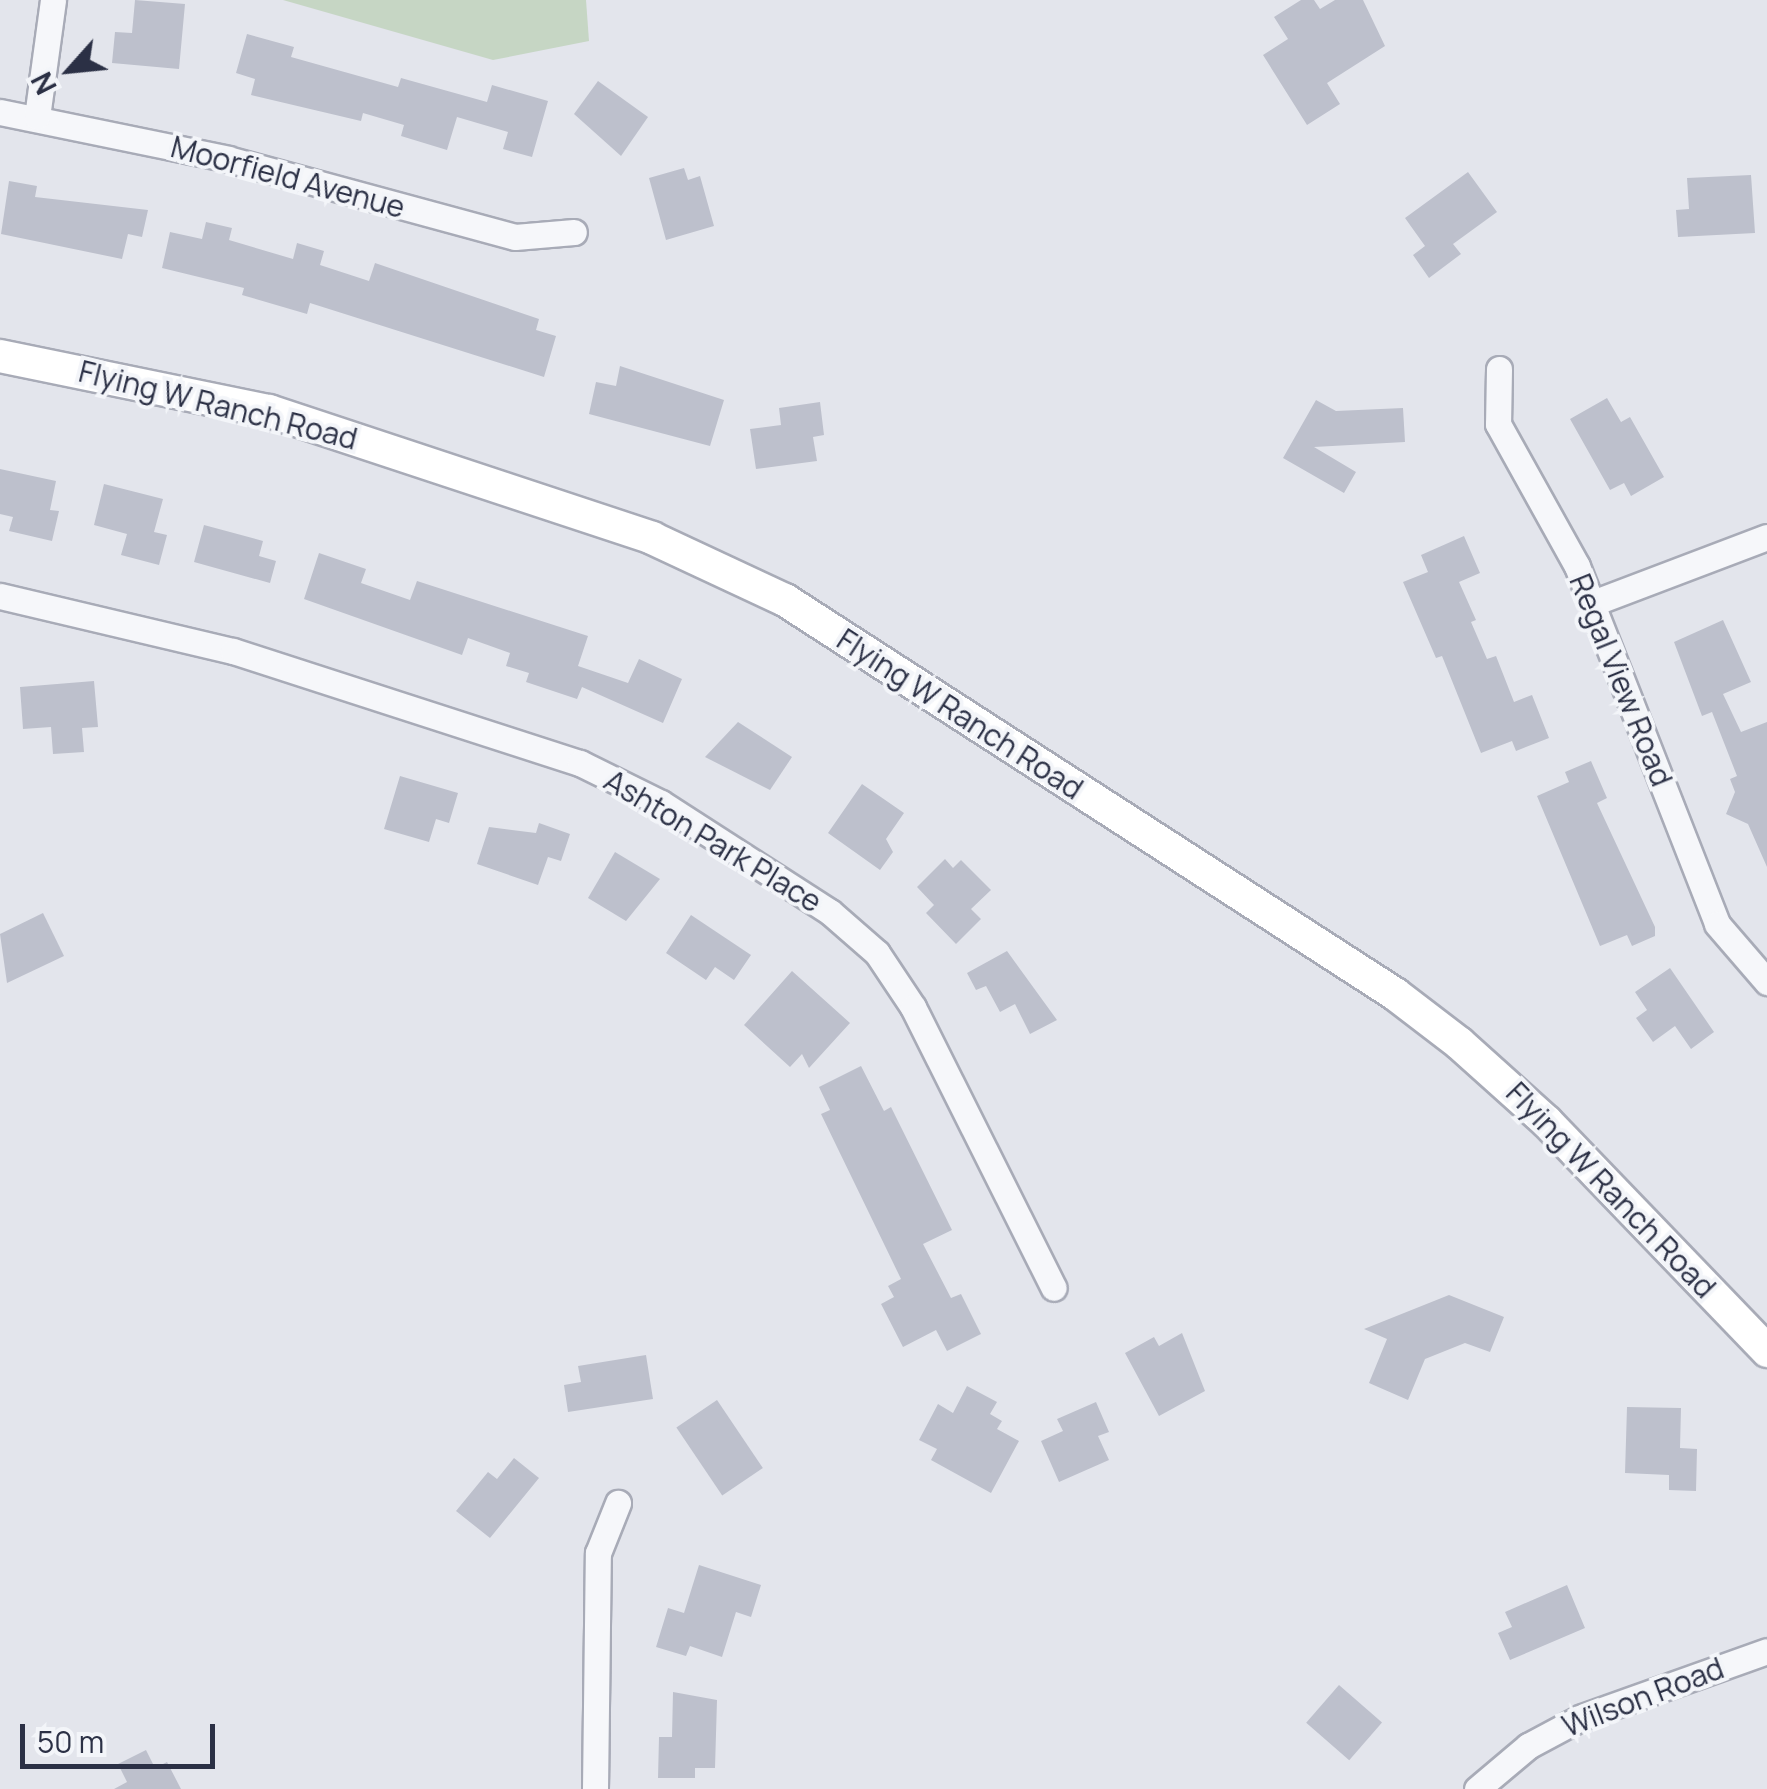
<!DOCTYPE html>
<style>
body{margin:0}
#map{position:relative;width:1767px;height:1789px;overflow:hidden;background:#e3e5ec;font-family:Manrope,sans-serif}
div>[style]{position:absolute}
.green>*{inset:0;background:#c6d6c4}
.building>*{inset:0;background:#bdc0cc;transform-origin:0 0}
.roads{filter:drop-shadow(2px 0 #a8abb7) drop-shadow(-2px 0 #a8abb7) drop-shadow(0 2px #a8abb7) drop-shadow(0 -2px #a8abb7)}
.street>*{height:25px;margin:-12.5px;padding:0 12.5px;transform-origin:12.5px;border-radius:12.5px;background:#f6f7fa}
.secondary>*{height:32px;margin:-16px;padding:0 16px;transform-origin:16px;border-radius:16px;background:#fff}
span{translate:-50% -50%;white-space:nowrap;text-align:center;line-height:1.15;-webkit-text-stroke:8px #f3f5f9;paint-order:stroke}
.street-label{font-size:30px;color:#2b3045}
.north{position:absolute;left:20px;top:20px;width:100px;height:100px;-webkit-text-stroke:8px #f3f5f9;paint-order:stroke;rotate:243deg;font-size:28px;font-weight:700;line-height:40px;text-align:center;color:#2b3045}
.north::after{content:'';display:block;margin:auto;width:35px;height:45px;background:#2b3045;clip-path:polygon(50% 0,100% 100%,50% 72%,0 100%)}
.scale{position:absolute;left:20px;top:1724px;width:195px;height:45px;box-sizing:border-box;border:5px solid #2b3045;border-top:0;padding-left:12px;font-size:30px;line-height:35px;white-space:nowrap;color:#2b3045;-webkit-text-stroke:8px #f3f5f9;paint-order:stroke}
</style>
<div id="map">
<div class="green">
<div style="clip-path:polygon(283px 0,586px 0,589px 41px,493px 60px)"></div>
</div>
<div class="building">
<div style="clip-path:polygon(135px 0,185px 4px,179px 69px,112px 63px,115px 32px,132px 33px)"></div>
<div style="clip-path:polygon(1301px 0,1314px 0,1320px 9px,1335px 0,1363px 0,1385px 46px,1327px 83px,1340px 104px,1307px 125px,1263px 55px,1288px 39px,1274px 17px)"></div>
<div style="clip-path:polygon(247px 34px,294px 47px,291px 57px,398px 87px,401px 78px,487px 102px,492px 85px,548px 101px,532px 157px,503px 149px,508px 132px,457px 117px,447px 150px,401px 136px,404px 125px,363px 113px,361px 121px,251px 95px,255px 79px,236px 73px)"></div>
<div style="clip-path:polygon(598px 81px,648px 117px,621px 156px,574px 114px)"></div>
<div style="clip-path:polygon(684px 168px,688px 180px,700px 176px,714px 226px,666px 240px,649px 178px)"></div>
<div style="clip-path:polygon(1468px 172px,1497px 212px,1453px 244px,1461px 254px,1429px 278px,1413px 255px,1425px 246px,1405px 218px)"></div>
<div style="clip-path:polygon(1751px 175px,1755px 233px,1678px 237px,1676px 210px,1689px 209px,1687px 178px)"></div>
<div style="clip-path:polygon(9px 181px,37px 186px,35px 197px,148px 210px,142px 237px,128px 234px,122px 259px,1px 234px)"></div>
<div style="clip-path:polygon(206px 222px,232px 228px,229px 240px,293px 259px,297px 243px,324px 251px,320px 265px,369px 281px,375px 263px,539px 319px,536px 330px,556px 336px,544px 377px,310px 303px,307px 314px,242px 295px,244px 288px,162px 268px,170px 232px,202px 239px)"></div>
<div style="clip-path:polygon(620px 366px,724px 400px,710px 446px,589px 414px,596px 382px,616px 386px)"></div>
<div style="clip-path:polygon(1607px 398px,1621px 422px,1630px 417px,1664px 477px,1631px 496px,1624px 483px,1610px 490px,1570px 419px)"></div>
<div style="clip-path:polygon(1316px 400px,1336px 411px,1403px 408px,1405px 442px,1314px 447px,1356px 472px,1344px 493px,1283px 458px)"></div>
<div style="clip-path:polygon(820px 402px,824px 435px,813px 437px,817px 461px,756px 469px,750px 429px,781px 425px,779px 408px)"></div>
<div style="clip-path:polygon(0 469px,56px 481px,50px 510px,59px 511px,52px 541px,9px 531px,13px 517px,0 514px)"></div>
<div style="clip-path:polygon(104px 484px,163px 499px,154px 532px,167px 535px,159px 565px,121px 555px,127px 534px,94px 525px)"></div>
<div style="clip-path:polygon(204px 525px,263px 541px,259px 556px,276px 561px,270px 583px,194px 562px)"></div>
<div style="clip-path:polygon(1464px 536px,1480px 573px,1459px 582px,1476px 620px,1471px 622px,1487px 659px,1496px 656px,1514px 702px,1532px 695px,1549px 738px,1516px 751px,1512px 741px,1481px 753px,1442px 656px,1436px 658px,1403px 582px,1428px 572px,1421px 555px)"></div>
<div style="clip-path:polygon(319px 553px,366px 569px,361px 583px,410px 600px,417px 581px,588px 636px,578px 666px,628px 683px,639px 659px,682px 679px,663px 723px,582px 687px,577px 699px,526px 682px,529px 673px,506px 666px,510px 653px,468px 638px,462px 655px,304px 599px)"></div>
<div style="clip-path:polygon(1723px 620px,1751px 682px,1723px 694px,1741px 732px,1767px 722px,1767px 867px,1748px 824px,1726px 814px,1735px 792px,1730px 779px,1737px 776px,1712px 712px,1702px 716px,1674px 642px)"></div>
<div style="clip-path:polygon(94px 681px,98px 727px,82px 728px,84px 752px,53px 754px,51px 727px,23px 729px,20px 687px)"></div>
<div style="clip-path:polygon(738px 722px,792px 757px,770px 790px,705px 757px)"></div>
<div style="clip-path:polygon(1591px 761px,1607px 798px,1597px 803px,1655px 927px,1655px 936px,1632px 946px,1627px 935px,1600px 946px,1537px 796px,1569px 782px,1565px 772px)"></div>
<div style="clip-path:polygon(400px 776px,458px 793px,449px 823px,436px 819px,429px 842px,384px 829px)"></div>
<div style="clip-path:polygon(862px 784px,904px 813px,886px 839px,893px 852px,880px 870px,828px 833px)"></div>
<div style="clip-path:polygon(539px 823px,570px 834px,561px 861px,548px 857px,538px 885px,477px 864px,489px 827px,536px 833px)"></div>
<div style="clip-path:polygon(615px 852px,660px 879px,626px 921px,588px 898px)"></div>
<div style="clip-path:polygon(945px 859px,953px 868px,961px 860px,991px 890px,971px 909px,981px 919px,956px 944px,926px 913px,934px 905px,917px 887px)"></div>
<div style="clip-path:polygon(43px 913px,64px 956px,7px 983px,0 934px)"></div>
<div style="clip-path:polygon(691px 915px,751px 955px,734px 980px,715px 967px,706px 980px,666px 953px)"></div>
<div style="clip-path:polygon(1007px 951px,1057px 1020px,1030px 1034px,1015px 1004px,1000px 1012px,986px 986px,976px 990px,967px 973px)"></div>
<div style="clip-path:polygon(1670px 968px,1714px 1032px,1691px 1049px,1675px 1026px,1653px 1042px,1636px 1018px,1647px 1010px,1635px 992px)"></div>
<div style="clip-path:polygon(792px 971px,850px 1023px,809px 1068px,802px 1054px,790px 1067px,744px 1025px)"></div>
<div style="clip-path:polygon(861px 1066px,884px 1111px,891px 1107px,952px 1230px,923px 1244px,951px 1298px,961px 1294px,981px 1334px,947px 1351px,936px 1330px,903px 1347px,881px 1304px,894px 1297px,888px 1286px,901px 1279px,821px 1114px,830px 1110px,819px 1087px)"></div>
<div style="clip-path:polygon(1449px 1295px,1504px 1317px,1490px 1352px,1465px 1343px,1425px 1359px,1408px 1400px,1369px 1383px,1387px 1339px,1364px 1329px)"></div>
<div style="clip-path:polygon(1182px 1333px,1205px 1391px,1159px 1416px,1125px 1353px,1154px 1337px,1159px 1346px)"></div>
<div style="clip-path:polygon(646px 1355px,653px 1399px,568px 1412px,564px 1385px,581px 1382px,578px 1366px)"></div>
<div style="clip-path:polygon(967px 1386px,997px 1402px,990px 1414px,1002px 1421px,997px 1429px,1019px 1441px,991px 1493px,931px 1460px,937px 1449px,919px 1440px,938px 1404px,953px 1413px)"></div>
<div style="left:717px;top:1400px;width:82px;height:49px;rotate:56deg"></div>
<div style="clip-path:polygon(1096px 1402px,1109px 1432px,1098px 1436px,1109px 1460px,1059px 1482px,1041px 1441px,1063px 1431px,1057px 1419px)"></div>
<div style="clip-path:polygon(1627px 1407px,1681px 1408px,1680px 1448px,1697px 1449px,1696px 1491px,1669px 1490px,1669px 1475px,1625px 1473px)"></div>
<div style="clip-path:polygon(514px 1458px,539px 1478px,490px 1538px,456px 1511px,488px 1472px,497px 1479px)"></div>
<div style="clip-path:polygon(699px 1565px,761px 1585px,751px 1617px,736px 1612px,722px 1657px,690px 1646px,686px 1656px,656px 1647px,668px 1608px,684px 1613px)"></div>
<div style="clip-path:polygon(1567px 1585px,1585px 1628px,1510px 1660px,1498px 1633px,1512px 1627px,1505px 1612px)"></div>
<div style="left:1339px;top:1685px;width:57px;height:50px;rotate:41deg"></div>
<div style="clip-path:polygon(673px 1692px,717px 1700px,715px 1768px,695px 1768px,695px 1778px,658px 1778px,659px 1737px,672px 1737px)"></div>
<div style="clip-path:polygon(146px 1750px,155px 1768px,167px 1762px,181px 1789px,114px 1789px,127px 1782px,118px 1764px)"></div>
</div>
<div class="roads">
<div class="street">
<div style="left:0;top:112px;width:233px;rotate:11.6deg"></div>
<div style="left:228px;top:159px;width:297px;rotate:15.2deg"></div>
<div style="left:515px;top:237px;width:59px;rotate:-4.8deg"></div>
<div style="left:37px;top:117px;width:118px;rotate:-82.2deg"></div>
<div style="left:1499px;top:369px;width:55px;rotate:91deg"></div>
<div style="left:1498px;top:424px;width:162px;rotate:60.9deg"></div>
<div style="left:1577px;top:566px;width:384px;rotate:68.6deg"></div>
<div style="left:1717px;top:924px;width:77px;rotate:49.2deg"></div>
<div style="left:0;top:596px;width:239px;rotate:13.3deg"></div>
<div style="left:233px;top:651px;width:365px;rotate:17.9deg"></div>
<div style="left:580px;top:763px;width:90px;rotate:26.3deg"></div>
<div style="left:661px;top:803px;width:201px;rotate:32.8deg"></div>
<div style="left:830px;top:912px;width:62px;rotate:41.1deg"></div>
<div style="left:877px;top:953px;width:65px;rotate:56.3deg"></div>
<div style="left:913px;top:1007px;width:314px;rotate:63.4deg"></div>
<div style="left:1593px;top:603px;width:186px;rotate:-20.8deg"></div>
<div style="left:595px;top:1789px;width:236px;rotate:-89.3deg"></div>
<div style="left:598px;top:1553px;width:54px;rotate:-68.2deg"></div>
<div style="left:1477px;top:1789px;width:67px;rotate:-40.1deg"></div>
<div style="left:1528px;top:1746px;width:61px;rotate:-28.2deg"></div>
<div style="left:1582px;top:1717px;width:196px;rotate:-19.6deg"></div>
</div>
<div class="secondary">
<div style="left:0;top:356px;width:275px;rotate:11.6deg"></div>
<div style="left:269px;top:411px;width:404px;rotate:18.3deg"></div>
<div style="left:652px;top:538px;width:147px;rotate:25deg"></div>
<div style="left:785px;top:600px;width:726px;rotate:32.86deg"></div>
<div style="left:1395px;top:994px;width:81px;rotate:37.4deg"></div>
<div style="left:1459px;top:1043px;width:118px;rotate:41.9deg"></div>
<div style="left:1547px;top:1122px;width:318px;rotate:46.1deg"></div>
</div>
</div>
<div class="street-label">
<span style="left:288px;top:177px;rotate:15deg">Moorfield Avenue</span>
<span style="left:218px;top:405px;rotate:14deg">Flying W Ranch Road</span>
<span style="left:1621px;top:680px;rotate:68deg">Regal View Road</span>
<span style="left:960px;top:714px;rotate:33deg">Flying W Ranch Road</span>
<span style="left:713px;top:841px;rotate:31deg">Ashton Park Place</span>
<span style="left:1611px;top:1190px;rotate:46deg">Flying W Ranch Road</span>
<span style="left:1643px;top:1697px;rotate:-21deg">Wilson Road</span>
</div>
<div class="north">N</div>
<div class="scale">50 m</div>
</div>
